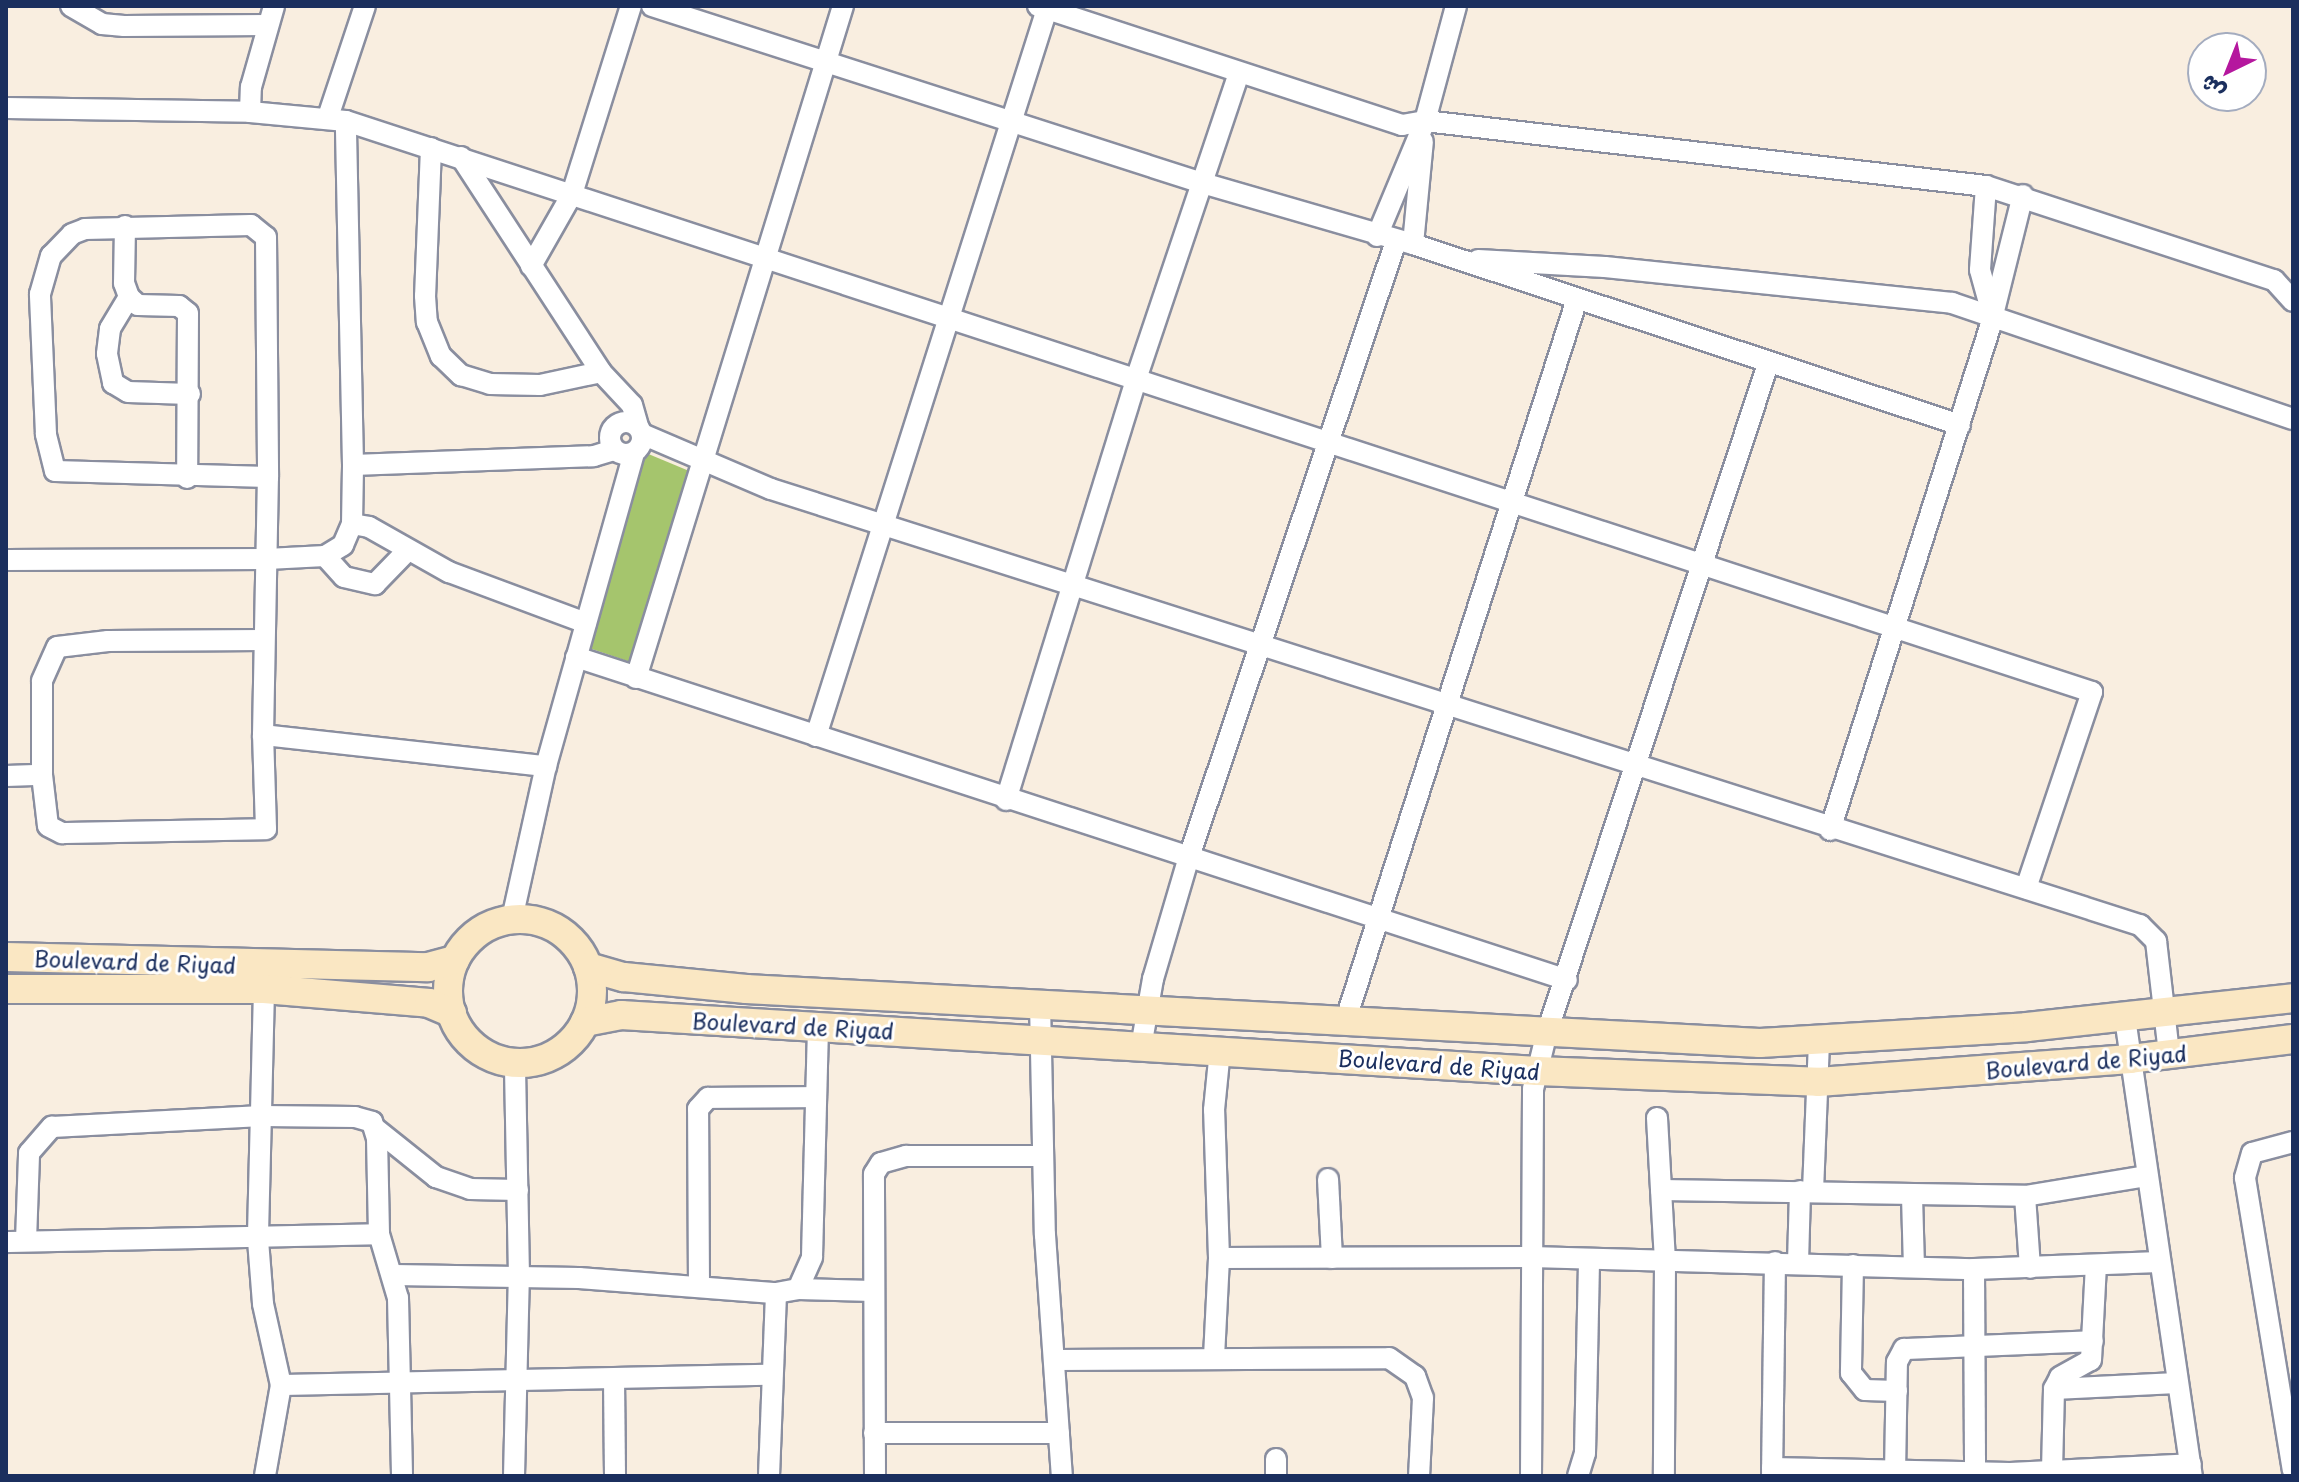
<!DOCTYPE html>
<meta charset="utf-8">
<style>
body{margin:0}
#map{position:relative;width:2299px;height:1482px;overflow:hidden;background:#f9eee0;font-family:"Playpen Sans","Playpen Sans Arabic",sans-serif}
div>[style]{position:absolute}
.green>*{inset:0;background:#a5c56d}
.roads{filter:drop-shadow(2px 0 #8a8e9f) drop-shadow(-2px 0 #8a8e9f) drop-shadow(0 2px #8a8e9f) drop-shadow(0 -2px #8a8e9f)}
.street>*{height:20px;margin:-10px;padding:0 10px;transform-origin:10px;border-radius:10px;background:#fff}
.street>.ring{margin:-10px;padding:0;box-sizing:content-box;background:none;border:20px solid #fff;border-radius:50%}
.secondary>*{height:28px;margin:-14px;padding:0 14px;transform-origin:14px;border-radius:14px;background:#fae7c3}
.secondary>.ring{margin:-14px;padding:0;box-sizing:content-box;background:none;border:28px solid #fae7c3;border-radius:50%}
span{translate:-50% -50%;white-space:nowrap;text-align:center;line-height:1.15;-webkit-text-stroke:6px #fff;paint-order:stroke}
.street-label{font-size:22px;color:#1b2f5e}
.frame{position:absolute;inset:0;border:8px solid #1b2f5e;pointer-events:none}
.north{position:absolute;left:2187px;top:32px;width:80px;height:80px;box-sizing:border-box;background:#fff;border:2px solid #a4acbf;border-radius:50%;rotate:223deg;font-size:22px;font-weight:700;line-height:32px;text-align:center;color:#1b2f5e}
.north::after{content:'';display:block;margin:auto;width:28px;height:36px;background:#b5179e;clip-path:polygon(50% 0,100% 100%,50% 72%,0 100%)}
</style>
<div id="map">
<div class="green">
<div style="clip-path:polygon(634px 448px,694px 473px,633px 663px,589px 648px)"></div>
</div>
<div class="roads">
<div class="street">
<div style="left:71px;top:6px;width:36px;rotate:30deg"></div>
<div style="left:102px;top:24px;width:22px;rotate:5deg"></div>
<div style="left:124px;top:26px;width:144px;rotate:-0.4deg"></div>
<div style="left:652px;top:6px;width:578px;rotate:17.84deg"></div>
<div style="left:1202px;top:183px;width:220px;rotate:16.1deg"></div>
<div style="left:1413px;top:244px;width:576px;rotate:18.31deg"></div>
<div style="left:1038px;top:6px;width:383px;rotate:18.1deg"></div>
<div style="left:1402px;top:125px;width:23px;rotate:-10deg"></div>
<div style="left:1425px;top:121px;width:565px;rotate:6.61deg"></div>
<div style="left:1986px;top:186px;width:303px;rotate:18.1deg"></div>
<div style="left:2274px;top:280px;width:28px;rotate:48deg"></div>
<div style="left:7px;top:108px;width:243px;rotate:0.9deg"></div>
<div style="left:250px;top:112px;width:96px;rotate:5.4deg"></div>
<div style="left:346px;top:121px;width:1837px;rotate:18.11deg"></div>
<div style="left:2092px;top:692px;width:207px;rotate:108.6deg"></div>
<div style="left:250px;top:112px;width:25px;rotate:-88deg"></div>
<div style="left:251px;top:87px;width:84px;rotate:-74.1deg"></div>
<div style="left:328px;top:117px;width:117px;rotate:-71.6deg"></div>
<div style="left:431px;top:148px;width:148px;rotate:92.3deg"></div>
<div style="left:425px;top:296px;width:26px;rotate:86deg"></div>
<div style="left:427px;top:322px;width:37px;rotate:68deg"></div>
<div style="left:441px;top:356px;width:28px;rotate:44deg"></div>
<div style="left:461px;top:375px;width:30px;rotate:17deg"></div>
<div style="left:490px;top:384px;width:50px;rotate:1.1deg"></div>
<div style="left:540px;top:385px;width:62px;rotate:-12deg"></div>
<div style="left:461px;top:157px;width:257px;rotate:56.9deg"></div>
<div style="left:601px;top:372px;width:45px;rotate:46.8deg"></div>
<div style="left:632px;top:405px;width:22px;rotate:74deg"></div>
<div style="left:1986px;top:186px;width:84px;rotate:94.1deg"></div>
<div style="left:1980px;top:270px;width:41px;rotate:74.6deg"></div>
<div style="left:251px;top:225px;width:19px;rotate:39deg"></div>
<div style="left:266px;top:237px;width:240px;rotate:89.5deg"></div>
<div style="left:268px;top:477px;width:213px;rotate:-178.4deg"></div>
<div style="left:55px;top:471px;width:38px;rotate:-104deg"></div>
<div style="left:46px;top:434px;width:140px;rotate:-92.5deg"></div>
<div style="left:40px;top:294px;width:40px;rotate:-74deg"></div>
<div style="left:51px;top:256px;width:30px;rotate:-46deg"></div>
<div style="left:72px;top:234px;width:14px;rotate:-21deg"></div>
<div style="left:85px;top:229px;width:166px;rotate:-1.4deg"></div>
<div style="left:125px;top:226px;width:57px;rotate:91deg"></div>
<div style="left:124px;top:283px;width:15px;rotate:70deg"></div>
<div style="left:129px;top:297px;width:12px;rotate:42deg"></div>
<div style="left:138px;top:305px;width:41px;rotate:1.4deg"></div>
<div style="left:179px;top:306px;width:11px;rotate:38deg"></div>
<div style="left:188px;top:313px;width:165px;rotate:90.3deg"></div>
<div style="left:1377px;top:236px;width:125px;rotate:-67.3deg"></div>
<div style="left:1425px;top:121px;width:119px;rotate:-74.9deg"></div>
<div style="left:1413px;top:244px;width:103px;rotate:-84.5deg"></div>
<div style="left:1478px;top:260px;width:127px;rotate:3.2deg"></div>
<div style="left:1605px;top:267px;width:349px;rotate:5.9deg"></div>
<div style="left:1952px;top:303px;width:360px;rotate:18.8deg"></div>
<div style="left:531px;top:266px;width:83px;rotate:-60.3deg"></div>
<div style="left:572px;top:194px;width:197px;rotate:-72.6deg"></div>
<div style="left:129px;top:297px;width:37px;rotate:121deg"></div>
<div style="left:110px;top:329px;width:25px;rotate:97deg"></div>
<div style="left:107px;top:354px;width:30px;rotate:78deg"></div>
<div style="left:113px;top:383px;width:17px;rotate:31deg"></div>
<div style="left:128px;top:392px;width:62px;rotate:1.8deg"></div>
<div class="ring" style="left:610px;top:422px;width:12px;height:12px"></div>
<div style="left:642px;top:434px;width:140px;rotate:23.1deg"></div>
<div style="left:771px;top:489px;width:1437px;rotate:17.67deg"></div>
<div style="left:2140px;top:925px;width:23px;rotate:45deg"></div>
<div style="left:2156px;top:941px;width:114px;rotate:83.4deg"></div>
<div style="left:353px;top:465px;width:241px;rotate:-2.1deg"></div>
<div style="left:594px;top:456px;width:21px;rotate:-17deg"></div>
<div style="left:352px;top:524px;width:17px;rotate:10deg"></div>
<div style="left:369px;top:527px;width:92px;rotate:29.4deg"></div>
<div style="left:449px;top:572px;width:146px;rotate:20.4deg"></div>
<div style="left:325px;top:556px;width:28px;rotate:48deg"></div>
<div style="left:344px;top:577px;width:32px;rotate:13deg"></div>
<div style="left:375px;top:584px;width:45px;rotate:-45.9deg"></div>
<div style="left:6px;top:560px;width:261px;rotate:-0.2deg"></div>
<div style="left:267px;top:559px;width:58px;rotate:-3deg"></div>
<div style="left:325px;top:556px;width:21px;rotate:-31deg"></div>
<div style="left:343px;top:545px;width:23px;rotate:-67deg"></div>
<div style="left:352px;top:524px;width:59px;rotate:-89deg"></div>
<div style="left:353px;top:465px;width:344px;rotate:-91.2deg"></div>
<div style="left:263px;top:640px;width:155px;rotate:179.6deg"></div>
<div style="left:108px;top:641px;width:51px;rotate:173.3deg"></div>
<div style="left:57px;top:647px;width:37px;rotate:114deg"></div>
<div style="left:42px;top:681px;width:94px;rotate:90deg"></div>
<div style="left:42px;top:775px;width:51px;rotate:83.3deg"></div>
<div style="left:48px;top:826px;width:16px;rotate:27deg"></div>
<div style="left:62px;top:833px;width:204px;rotate:-1.1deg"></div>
<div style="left:266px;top:829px;width:94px;rotate:-91.8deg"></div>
<div style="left:263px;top:735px;width:258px;rotate:-88.9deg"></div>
<div style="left:576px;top:657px;width:1042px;rotate:18.05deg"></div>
<div style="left:636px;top:678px;width:703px;rotate:-72.88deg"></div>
<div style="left:263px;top:735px;width:285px;rotate:6.3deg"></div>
<div style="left:816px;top:736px;width:763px;rotate:-72.37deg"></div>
<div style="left:6px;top:776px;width:36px;rotate:-2deg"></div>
<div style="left:1006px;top:800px;width:441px;rotate:-72.8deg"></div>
<div style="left:1136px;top:379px;width:323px;rotate:-71.4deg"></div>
<div style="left:1830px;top:830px;width:528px;rotate:-72.35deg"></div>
<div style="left:1990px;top:327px;width:136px;rotate:-76deg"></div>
<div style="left:512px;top:919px;width:157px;rotate:-77.5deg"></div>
<div style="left:546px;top:766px;width:325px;rotate:-74.3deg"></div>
<div style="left:264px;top:989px;width:251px;rotate:91.4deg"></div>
<div style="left:258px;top:1240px;width:64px;rotate:85.5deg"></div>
<div style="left:263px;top:1304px;width:83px;rotate:77.5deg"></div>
<div style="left:281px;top:1385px;width:92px;rotate:100deg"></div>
<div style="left:1040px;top:1003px;width:232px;rotate:88.8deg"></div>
<div style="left:1045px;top:1235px;width:242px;rotate:86deg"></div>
<div style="left:2125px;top:1018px;width:463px;rotate:81.7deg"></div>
<div style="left:1346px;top:1019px;width:753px;rotate:-72.21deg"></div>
<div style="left:1141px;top:1047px;width:69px;rotate:-80deg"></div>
<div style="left:1153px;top:979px;width:124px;rotate:-73.6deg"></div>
<div style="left:1188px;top:860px;width:653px;rotate:-71.43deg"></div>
<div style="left:1657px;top:1118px;width:144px;rotate:86.8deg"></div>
<div style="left:1665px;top:1262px;width:214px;rotate:90.3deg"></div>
<div style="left:376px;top:1129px;width:77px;rotate:38.7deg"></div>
<div style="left:436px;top:1177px;width:36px;rotate:19deg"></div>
<div style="left:470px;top:1189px;width:48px;rotate:1.2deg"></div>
<div style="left:2293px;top:1142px;width:42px;rotate:165deg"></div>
<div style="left:2252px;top:1153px;width:26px;rotate:106deg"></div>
<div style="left:2245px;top:1178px;width:296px;rotate:80.7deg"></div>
<div style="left:1328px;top:1179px;width:79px;rotate:87.1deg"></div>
<div style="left:1661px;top:1190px;width:364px;rotate:0.9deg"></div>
<div style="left:2025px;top:1196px;width:124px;rotate:-9.3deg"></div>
<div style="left:1813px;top:1191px;width:151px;rotate:-87.7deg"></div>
<div style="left:1912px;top:1196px;width:71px;rotate:88.4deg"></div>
<div style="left:2025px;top:1196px;width:72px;rotate:86deg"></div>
<div style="left:26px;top:1241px;width:88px;rotate:-88deg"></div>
<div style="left:29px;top:1153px;width:35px;rotate:-49deg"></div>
<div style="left:52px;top:1127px;width:210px;rotate:-3deg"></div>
<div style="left:262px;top:1116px;width:93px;rotate:0.6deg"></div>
<div style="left:355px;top:1117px;width:18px;rotate:16deg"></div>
<div style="left:372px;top:1122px;width:17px;rotate:73deg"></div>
<div style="left:377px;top:1138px;width:96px;rotate:88.8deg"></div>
<div style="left:379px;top:1234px;width:67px;rotate:73.5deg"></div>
<div style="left:398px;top:1298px;width:178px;rotate:88.7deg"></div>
<div style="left:6px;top:1242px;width:373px;rotate:-1.2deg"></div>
<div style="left:1219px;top:1258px;width:312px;rotate:-0.2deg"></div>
<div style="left:1531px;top:1257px;width:443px;rotate:1.6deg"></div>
<div style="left:1974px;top:1269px;width:185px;rotate:-2.2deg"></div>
<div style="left:1798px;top:1263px;width:72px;rotate:-88.4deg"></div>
<div style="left:1853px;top:1265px;width:108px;rotate:91.1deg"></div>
<div style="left:1851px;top:1373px;width:22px;rotate:51deg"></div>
<div style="left:1865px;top:1390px;width:32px;rotate:2deg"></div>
<div style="left:1974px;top:1269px;width:207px;rotate:89.7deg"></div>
<div style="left:394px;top:1275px;width:185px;rotate:0.9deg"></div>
<div style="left:579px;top:1278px;width:198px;rotate:4.4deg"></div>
<div style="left:776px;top:1293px;width:22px;rotate:-10deg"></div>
<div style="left:798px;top:1289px;width:35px;rotate:-66deg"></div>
<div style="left:812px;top:1257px;width:232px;rotate:-88.5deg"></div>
<div style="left:699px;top:1286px;width:177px;rotate:-90.3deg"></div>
<div style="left:698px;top:1109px;width:15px;rotate:-48deg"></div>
<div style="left:708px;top:1098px;width:108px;rotate:-0.5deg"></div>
<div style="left:798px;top:1289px;width:75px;rotate:1.5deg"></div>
<div style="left:1214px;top:1357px;width:99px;rotate:-87.1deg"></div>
<div style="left:1219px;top:1258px;width:148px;rotate:-91.9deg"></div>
<div style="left:1214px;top:1110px;width:60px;rotate:-84.3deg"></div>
<div style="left:1057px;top:1360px;width:332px;rotate:-0.3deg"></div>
<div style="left:1389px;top:1358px;width:32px;rotate:35deg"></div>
<div style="left:1415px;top:1376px;width:23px;rotate:70deg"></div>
<div style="left:1423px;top:1398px;width:78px;rotate:92.9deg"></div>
<div style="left:614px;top:1379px;width:97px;rotate:89.4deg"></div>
<div style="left:281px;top:1385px;width:488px;rotate:-1.2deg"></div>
<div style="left:2054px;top:1389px;width:123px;rotate:-2.8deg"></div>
<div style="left:874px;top:1433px;width:185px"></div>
<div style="left:1772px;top:1468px;width:238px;rotate:1.2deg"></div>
<div style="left:2010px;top:1473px;width:181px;rotate:-2.8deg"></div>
<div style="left:2052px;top:1471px;width:82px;rotate:-88.6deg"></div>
<div style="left:2054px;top:1389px;width:13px;rotate:-63deg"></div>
<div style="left:2060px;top:1377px;width:35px;rotate:-29deg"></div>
<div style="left:2091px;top:1360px;width:94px;rotate:-87deg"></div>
<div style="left:1895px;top:1473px;width:111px;rotate:-89deg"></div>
<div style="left:1897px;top:1362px;width:15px;rotate:-62deg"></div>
<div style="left:1904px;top:1349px;width:189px;rotate:-2.4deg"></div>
<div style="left:514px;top:1476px;width:200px;rotate:-88.6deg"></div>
<div style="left:519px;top:1276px;width:213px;rotate:-91.1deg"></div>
<div style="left:769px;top:1476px;width:183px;rotate:-87.8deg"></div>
<div style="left:875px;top:1476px;width:302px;rotate:-90.2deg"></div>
<div style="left:874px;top:1174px;width:13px;rotate:-58deg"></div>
<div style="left:881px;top:1163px;width:26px;rotate:-16deg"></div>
<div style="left:906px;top:1156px;width:136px"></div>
<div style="left:1276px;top:1476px;width:17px;rotate:-90deg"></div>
<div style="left:1531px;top:1476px;width:387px;rotate:-89.7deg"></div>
<div style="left:1533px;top:1089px;width:59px;rotate:-76.2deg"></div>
<div style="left:1547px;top:1032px;width:704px;rotate:-71.69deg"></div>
<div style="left:1578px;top:1476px;width:24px;rotate:-73deg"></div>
<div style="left:1585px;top:1453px;width:194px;rotate:-88.8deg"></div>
<div style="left:1772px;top:1476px;width:214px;rotate:-89.2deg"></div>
</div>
<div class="secondary">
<div class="ring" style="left:448px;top:919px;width:116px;height:116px"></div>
<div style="left:6px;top:957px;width:422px;rotate:1.4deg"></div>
<div style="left:428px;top:967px;width:28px;rotate:-15deg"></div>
<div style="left:588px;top:967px;width:37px;rotate:16deg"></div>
<div style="left:624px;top:977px;width:123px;rotate:5.6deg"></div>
<div style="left:746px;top:989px;width:1015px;rotate:3.05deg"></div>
<div style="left:1760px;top:1043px;width:267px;rotate:-3.4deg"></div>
<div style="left:2027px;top:1027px;width:268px;rotate:-6.2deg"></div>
<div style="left:6px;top:989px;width:258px"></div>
<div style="left:264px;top:989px;width:166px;rotate:4.8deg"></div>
<div style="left:429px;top:1003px;width:25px;rotate:23deg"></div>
<div style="left:585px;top:1022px;width:37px;rotate:-11deg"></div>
<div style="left:621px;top:1015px;width:918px;rotate:3.5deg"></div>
<div style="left:1537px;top:1071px;width:281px;rotate:2.2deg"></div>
<div style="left:1818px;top:1082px;width:313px;rotate:-4.2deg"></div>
<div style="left:2130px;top:1059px;width:164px;rotate:-7deg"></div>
</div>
</div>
<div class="street-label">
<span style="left:135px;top:961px;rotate:2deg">Boulevard de Riyad</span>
<span style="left:793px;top:1025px;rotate:3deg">Boulevard de Riyad</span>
<span style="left:2086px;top:1061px;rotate:-5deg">Boulevard de Riyad</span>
<span style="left:1439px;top:1064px;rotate:4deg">Boulevard de Riyad</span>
</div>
<div class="frame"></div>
<div class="north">ش</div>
</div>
